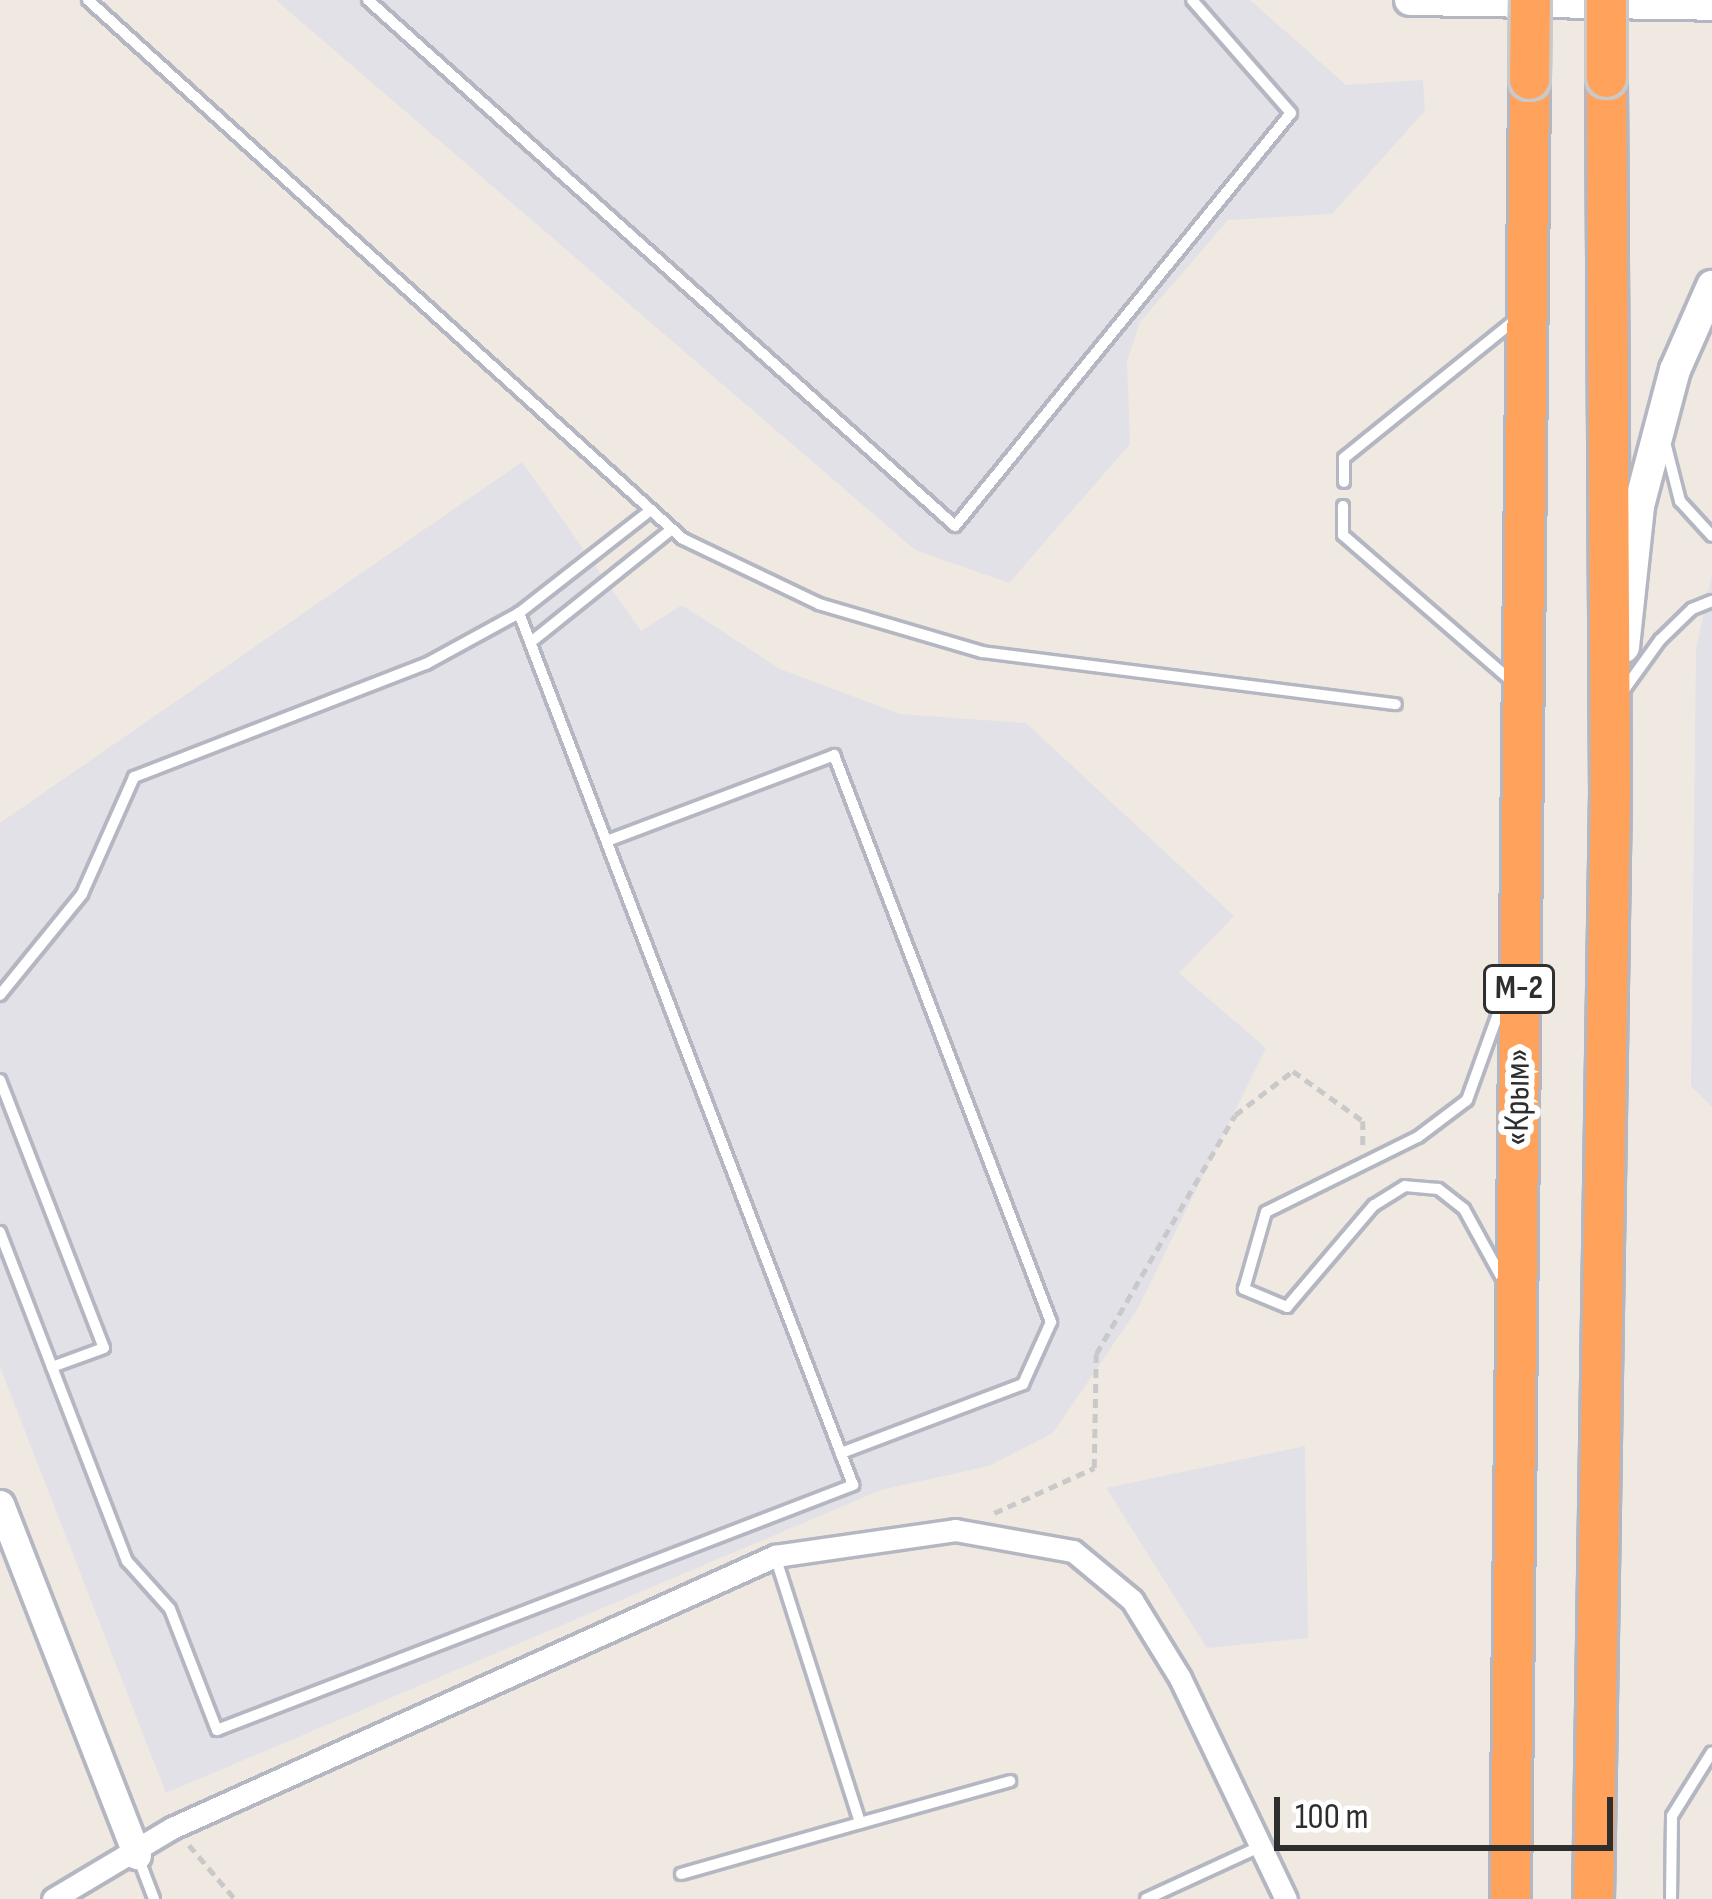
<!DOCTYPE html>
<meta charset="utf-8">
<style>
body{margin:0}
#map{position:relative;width:1712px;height:1899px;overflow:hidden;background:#efe9e1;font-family:"Sofia Sans Condensed",sans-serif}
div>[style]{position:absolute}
.industrial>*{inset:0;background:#e3e1e8}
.path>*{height:4.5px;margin-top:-2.25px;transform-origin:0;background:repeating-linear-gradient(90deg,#c9c9c9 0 9px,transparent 0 15px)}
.roads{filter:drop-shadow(3px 0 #b4b7c1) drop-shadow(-3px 0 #b4b7c1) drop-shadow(0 3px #b4b7c1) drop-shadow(0 -3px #b4b7c1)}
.service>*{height:10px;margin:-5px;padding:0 5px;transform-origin:5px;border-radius:5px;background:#fff}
.minor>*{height:21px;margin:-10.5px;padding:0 10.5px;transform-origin:10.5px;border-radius:10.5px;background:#fff}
.tertiary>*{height:27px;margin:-13.5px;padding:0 13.5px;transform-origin:13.5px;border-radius:13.5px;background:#fff}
.secondary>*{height:30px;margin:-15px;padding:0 15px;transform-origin:15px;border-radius:15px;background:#fff}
.motorway>*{height:39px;margin:-19.5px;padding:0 19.5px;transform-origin:19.5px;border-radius:19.5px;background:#ffa35c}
.bridges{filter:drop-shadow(3px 0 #c9c9c9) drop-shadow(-3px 0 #c9c9c9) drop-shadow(0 3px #c9c9c9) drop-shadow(0 -3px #c9c9c9)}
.motorway-bridge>*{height:39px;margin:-19.5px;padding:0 19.5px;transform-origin:19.5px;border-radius:19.5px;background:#ffa35c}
span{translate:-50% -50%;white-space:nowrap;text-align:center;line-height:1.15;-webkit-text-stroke:12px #fff;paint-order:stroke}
.shield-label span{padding:3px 9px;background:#fff;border:3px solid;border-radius:9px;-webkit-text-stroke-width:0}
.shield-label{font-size:33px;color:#2e2e2e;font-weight:700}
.street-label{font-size:36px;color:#2e2e2e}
.scale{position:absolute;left:1274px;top:1797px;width:339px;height:54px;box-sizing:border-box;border:6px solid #2e2e2e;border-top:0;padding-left:15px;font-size:36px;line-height:42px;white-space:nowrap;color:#2e2e2e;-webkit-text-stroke:9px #fff;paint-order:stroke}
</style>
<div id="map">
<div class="industrial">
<div style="clip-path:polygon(276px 0,1250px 0,1346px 85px,1423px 80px,1425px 111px,1332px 214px,1228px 220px,1140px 322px,1127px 361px,1130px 444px,1009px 583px,915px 550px)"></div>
<div style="clip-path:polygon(522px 462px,641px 631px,682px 605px,780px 669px,900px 714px,1026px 723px,1234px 916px,1179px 973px,1266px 1048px,1138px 1308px,1053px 1433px,989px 1466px,881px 1490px,166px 1793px,0 1367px,0 823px)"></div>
<div style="clip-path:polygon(1712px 573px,1712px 1107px,1691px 1086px,1696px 651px)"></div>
<div style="clip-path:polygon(1305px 1446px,1308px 1638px,1207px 1648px,1106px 1488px)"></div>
</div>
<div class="path">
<div style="left:994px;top:1513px;width:110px;rotate:-24.2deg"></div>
<div style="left:1094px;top:1468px;width:114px;rotate:-89deg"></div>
<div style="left:1096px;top:1354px;width:276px;rotate:-59.8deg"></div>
<div style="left:1235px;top:1115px;width:73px;rotate:-37.2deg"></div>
<div style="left:1293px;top:1071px;width:86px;rotate:35.5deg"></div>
<div style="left:1363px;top:1121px;width:26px;rotate:90deg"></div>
<div style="left:189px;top:1845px;width:71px;rotate:49.6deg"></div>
</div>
<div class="roads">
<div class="service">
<div style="left:88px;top:0;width:803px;rotate:42.17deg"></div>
<div style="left:683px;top:539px;width:151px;rotate:25.5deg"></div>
<div style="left:819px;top:604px;width:170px;rotate:16.4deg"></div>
<div style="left:982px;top:652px;width:417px;rotate:7.2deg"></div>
<div style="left:368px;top:0;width:788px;rotate:41.86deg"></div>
<div style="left:955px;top:526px;width:532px;rotate:-50.87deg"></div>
<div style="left:1291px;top:113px;width:150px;rotate:-131.2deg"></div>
<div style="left:1666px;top:446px;width:57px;rotate:75.7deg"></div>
<div style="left:1680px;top:501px;width:47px;rotate:47.6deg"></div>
<div style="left:1344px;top:482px;width:24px;rotate:-90deg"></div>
<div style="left:1344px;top:458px;width:220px;rotate:-38.9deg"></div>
<div style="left:1343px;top:506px;width:29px;rotate:90deg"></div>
<div style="left:1343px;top:535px;width:226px;rotate:40.9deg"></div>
<div style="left:531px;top:642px;width:179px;rotate:-38.7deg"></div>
<div style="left:1621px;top:694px;width:67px;rotate:-54.2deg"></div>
<div style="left:1660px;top:640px;width:45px;rotate:-44.1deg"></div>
<div style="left:1692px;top:609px;width:22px;rotate:-22deg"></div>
<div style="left:607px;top:841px;width:243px;rotate:-20.7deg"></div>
<div style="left:834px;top:755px;width:607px;rotate:69.06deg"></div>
<div style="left:1051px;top:1322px;width:68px;rotate:114.3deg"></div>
<div style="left:1023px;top:1384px;width:195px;rotate:159.2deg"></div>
<div style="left:0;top:995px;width:130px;rotate:-50.9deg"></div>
<div style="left:82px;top:894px;width:128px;rotate:-66deg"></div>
<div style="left:134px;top:777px;width:313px;rotate:-21.2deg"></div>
<div style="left:426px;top:664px;width:106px;rotate:-28.7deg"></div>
<div style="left:519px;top:613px;width:162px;rotate:-38deg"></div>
<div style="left:0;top:1080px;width:287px;rotate:68.8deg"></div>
<div style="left:104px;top:1348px;width:55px;rotate:159.9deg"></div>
<div style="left:52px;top:1367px;width:145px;rotate:-111.1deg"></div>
<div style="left:1503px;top:1280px;width:81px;rotate:-118.8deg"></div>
<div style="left:1464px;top:1209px;width:33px;rotate:-142deg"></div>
<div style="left:1438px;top:1189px;width:33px;rotate:-175deg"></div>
<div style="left:1405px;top:1186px;width:36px;rotate:148deg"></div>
<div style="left:1374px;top:1205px;width:134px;rotate:130.5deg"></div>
<div style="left:1287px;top:1307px;width:47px;rotate:-157.3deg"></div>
<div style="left:1244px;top:1289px;width:80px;rotate:-74.1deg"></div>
<div style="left:1266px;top:1212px;width:169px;rotate:-26.3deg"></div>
<div style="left:1418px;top:1137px;width:61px;rotate:-37.1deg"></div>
<div style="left:1467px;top:1100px;width:109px;rotate:-70.2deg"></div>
<div style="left:52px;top:1367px;width:208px;rotate:68.9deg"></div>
<div style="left:127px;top:1561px;width:64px;rotate:48.1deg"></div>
<div style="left:170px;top:1609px;width:130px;rotate:68.8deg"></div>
<div style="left:217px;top:1730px;width:682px;rotate:-21.07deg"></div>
<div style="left:853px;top:1485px;width:934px;rotate:-110.96deg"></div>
<div style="left:775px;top:1556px;width:280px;rotate:72.3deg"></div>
<div style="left:860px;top:1823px;width:156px;rotate:-15.6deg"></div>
<div style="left:138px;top:1857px;width:45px;rotate:69.1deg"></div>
<div style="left:681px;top:1874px;width:186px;rotate:-15.9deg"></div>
<div style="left:1146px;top:1899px;width:127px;rotate:-24.7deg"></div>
<div style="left:1671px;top:1899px;width:83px;rotate:-89.3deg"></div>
<div style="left:1672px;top:1816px;width:75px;rotate:-58deg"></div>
</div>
<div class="minor">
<div style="left:53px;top:1899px;width:139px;rotate:-30.8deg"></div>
<div style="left:172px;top:1828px;width:662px;rotate:-24.28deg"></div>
<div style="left:775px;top:1556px;width:182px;rotate:-8.2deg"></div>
<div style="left:955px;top:1530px;width:120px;rotate:10.1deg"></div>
<div style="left:1073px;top:1551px;width:77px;rotate:39.7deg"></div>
<div style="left:1132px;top:1600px;width:92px;rotate:58.4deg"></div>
<div style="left:1180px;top:1678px;width:245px;rotate:64.4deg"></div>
</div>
<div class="tertiary">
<div style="left:0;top:1504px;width:377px;rotate:68.7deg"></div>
</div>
<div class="secondary">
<div style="left:1410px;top:0;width:302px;rotate:0.9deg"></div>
<div style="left:1624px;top:647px;width:142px;rotate:-83.9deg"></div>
<div style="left:1639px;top:506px;width:141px;rotate:-75.2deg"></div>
<div style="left:1675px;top:370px;width:92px;rotate:-66.2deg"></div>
</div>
<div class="motorway">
<div style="left:1510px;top:1899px;width:1820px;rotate:-89.4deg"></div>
<div style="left:1593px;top:1899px;width:1103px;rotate:-89.12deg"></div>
<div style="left:1610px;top:796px;width:719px;rotate:-90.32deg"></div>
</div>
</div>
<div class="bridges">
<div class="motorway-bridge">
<div style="left:1606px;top:77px;width:77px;rotate:-90deg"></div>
<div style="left:1529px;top:79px;width:79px;rotate:-89.3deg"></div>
</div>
</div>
<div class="shield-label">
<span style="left:1519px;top:989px">М-2</span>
</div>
<div class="street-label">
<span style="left:1518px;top:1097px;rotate:-89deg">«Крым»</span>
</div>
<div class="scale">100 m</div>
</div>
